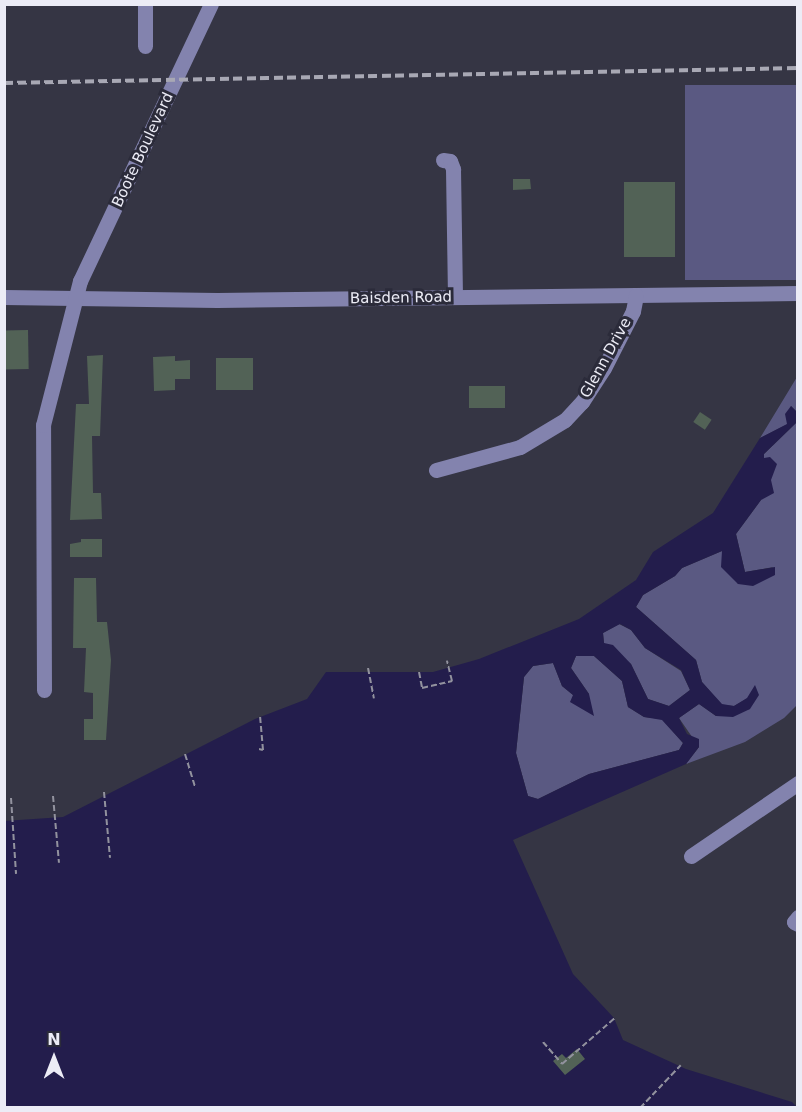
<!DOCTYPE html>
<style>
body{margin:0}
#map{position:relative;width:802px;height:1112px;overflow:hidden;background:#353544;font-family:"DejaVu Sans",sans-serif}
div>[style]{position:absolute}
.green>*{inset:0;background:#5a5982;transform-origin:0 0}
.water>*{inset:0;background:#231d4c}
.building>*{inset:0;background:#526256;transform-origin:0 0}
.path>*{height:2px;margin-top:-1px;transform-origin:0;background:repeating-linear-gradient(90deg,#92929e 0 6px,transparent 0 9px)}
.minor>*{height:15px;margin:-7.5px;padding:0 7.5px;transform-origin:7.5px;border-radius:7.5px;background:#8383ae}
.rail>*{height:4px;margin-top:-2px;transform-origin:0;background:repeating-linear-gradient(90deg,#a8a8b4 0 9px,transparent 0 13.5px)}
span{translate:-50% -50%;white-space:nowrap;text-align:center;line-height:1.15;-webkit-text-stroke:6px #2b2b3a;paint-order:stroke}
.street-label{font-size:15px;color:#ececf6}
.frame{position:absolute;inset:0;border:6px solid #ececf6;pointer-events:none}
.north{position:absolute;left:24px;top:1028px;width:60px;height:60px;-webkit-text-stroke:4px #2b2b3a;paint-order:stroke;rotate:0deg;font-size:16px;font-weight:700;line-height:24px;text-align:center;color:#ececf6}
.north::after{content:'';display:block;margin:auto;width:21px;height:27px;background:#ececf6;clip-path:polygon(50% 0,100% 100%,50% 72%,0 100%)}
</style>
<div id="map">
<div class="green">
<div style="left:685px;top:85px;width:112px;height:195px"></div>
<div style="clip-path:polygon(797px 377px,797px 412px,791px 406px,788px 424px,760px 438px)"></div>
<div style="clip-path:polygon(797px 422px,797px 705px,784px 718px,745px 742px,686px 764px,699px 747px,679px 718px,699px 704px,716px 716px,750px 709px,747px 693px,748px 698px,734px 706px,722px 705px,702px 682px,696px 660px,636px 607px,643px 595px,675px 576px,682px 568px,722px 551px,738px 584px,774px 567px,745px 572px,736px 534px,761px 500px,764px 454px)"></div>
<div style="clip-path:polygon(619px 624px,631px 630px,645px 648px,681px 671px,690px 690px,669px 706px,648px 699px,631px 664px,604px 643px,603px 633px)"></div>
<div style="clip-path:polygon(576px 656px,594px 656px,622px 681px,628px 707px,644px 717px,662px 719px,683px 743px,679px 750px,589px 774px,538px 799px,528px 796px,516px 753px,524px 677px,533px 666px,553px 663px,562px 686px,573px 695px,589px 694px,571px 668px)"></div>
</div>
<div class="water">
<div style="clip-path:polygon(evenodd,791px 406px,797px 412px,797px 422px,764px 454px,764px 458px,770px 457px,777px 464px,771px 480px,774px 493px,761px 500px,736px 534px,745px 572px,775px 567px,775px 575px,753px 586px,738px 584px,721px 567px,722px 551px,682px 568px,675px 576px,643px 595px,636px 607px,696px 660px,702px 682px,722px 704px,734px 706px,747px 698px,755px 685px,759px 695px,750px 709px,733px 717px,716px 716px,699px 704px,679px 718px,687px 734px,699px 739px,699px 747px,686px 764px,513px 840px,573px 974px,614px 1018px,623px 1040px,686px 1069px,792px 1102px,797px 1107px,5px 1107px,4px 821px,63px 817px,255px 719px,307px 699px,326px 672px,433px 672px,479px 659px,579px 619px,636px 580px,653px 552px,713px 513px,760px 438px,787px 424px,785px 414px,791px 406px,620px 624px,631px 630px,645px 648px,681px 670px,690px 690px,669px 706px,648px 699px,631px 664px,613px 645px,604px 643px,603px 633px,620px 624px,791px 406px,576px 656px,594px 656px,622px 681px,628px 707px,644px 717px,662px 720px,683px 743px,679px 750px,589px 774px,538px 799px,528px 796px,516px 753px,524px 677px,533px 666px,553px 663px,562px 686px,573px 695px,570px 702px,594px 716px,589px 694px,571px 668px,576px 656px)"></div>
</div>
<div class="building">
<div style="clip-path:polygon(513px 179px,530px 179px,531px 189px,513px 190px)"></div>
<div style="left:624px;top:182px;width:51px;height:75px"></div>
<div style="left:28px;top:330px;width:39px;height:24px;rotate:89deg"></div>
<div style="clip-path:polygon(103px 355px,100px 436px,92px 436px,93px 493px,101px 493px,102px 519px,70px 520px,76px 404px,89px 404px,87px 356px)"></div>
<div style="clip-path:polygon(175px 356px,175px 361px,190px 360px,190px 379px,175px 379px,175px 390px,154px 391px,153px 357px)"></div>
<div style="left:216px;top:358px;width:37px;height:32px"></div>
<div style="left:505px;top:386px;width:22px;height:36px;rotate:90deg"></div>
<div style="left:700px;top:412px;width:14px;height:12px;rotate:34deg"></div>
<div style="clip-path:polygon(81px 539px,102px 539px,102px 557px,70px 557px,70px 544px,81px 542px)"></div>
<div style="clip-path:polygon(74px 578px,96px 578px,97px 622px,107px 622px,111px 660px,106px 740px,84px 740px,84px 719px,93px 719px,93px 693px,84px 692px,86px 648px,73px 648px)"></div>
<div style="clip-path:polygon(577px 1049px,585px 1059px,565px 1075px,553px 1061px,562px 1054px,566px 1058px)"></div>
</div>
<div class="path">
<div style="left:368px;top:668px;width:31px;rotate:79deg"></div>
<div style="left:419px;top:672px;width:16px;rotate:79deg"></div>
<div style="left:422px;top:688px;width:31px;rotate:-13deg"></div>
<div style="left:452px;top:681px;width:21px;rotate:-104deg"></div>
<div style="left:259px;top:749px;width:4px;rotate:14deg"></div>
<div style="left:263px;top:750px;width:36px;rotate:-95deg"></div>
<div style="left:185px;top:754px;width:34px;rotate:73deg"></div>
<div style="left:104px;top:792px;width:66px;rotate:84.8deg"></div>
<div style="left:53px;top:796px;width:67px;rotate:84.9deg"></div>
<div style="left:11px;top:798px;width:76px;rotate:86.2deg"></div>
<div style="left:543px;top:1042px;width:29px;rotate:49deg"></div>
<div style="left:562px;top:1064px;width:70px;rotate:-41deg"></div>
<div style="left:640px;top:1108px;width:59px;rotate:-46.4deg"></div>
</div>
<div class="minor">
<div style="left:145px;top:46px;width:42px;rotate:-90deg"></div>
<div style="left:443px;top:160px;width:7px;rotate:8deg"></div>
<div style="left:450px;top:161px;width:9px;rotate:69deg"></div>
<div style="left:453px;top:169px;width:128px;rotate:89.1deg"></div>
<div style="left:4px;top:297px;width:213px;rotate:0.8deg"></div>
<div style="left:217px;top:300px;width:581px;rotate:-0.69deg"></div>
<div style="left:436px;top:470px;width:87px;rotate:-15.3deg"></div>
<div style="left:520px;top:447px;width:52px;rotate:-31deg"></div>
<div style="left:565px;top:420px;width:25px;rotate:-47deg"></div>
<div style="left:582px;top:402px;width:40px;rotate:-57.1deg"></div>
<div style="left:604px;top:368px;width:64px;rotate:-63deg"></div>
<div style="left:633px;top:311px;width:16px;rotate:-79deg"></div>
<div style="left:44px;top:690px;width:265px;rotate:-90.2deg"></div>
<div style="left:43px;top:425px;width:149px;rotate:-75.6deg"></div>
<div style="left:80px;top:281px;width:306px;rotate:-64.7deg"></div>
<div style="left:691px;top:856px;width:130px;rotate:-34.3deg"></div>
<div style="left:798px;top:917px;width:6px;rotate:129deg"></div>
<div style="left:794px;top:922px;width:4px;rotate:27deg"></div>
</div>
<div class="rail">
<div style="left:4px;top:83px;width:794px;rotate:-1.08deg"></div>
</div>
<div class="street-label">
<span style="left:143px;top:150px;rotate:-65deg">Boote Boulevard</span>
<span style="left:401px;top:298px;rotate:-1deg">Baisden Road</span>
<span style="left:606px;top:358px;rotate:-61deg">Glenn Drive</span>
</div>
<div class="frame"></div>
<div class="north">N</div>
</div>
